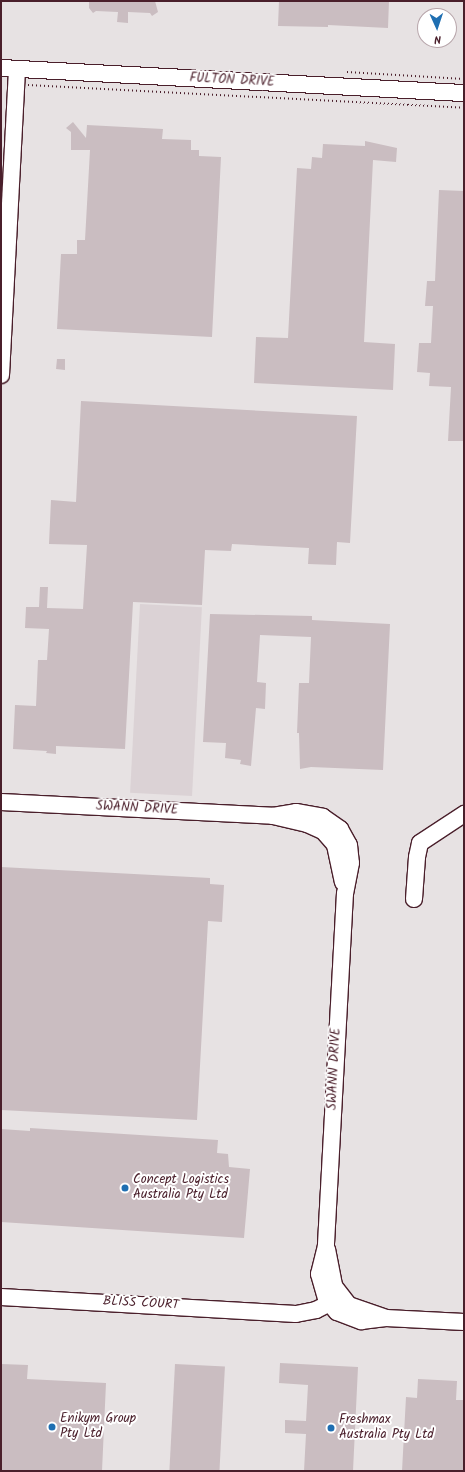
<!DOCTYPE html>
<style>
body{margin:0}
#map{position:relative;width:465px;height:1472px;overflow:hidden;background:#f4f2f2;font-family:Kalam,sans-serif}
div>[style]{position:absolute}
.built>*{inset:0;background:#e7e2e3}
.green>*{inset:0;background:#dbd2d5;transform-origin:0 0}
.building>*{inset:0;background:#cabdc1;transform-origin:0 0}
.path>*{height:2px;margin-top:-1px;transform-origin:0;background:repeating-linear-gradient(90deg,#4a1f2b 0 1px,transparent 0 4px)}
.roads{filter:drop-shadow(1px 0 #4a1f2b) drop-shadow(-1px 0 #4a1f2b) drop-shadow(0 1px #4a1f2b) drop-shadow(0 -1px #4a1f2b)}
.minor>*{height:16px;margin:-8px;padding:0 8px;transform-origin:8px;border-radius:8px;background:#fff}
.dots>*{width:11px;height:11px;translate:-50% -50%;box-sizing:border-box;border:2px solid #fff;border-radius:50%}
span{translate:-50% -50%;white-space:nowrap;text-align:center;line-height:1.15;-webkit-text-stroke:4px #fff;paint-order:stroke}
.street-label{font-size:13px;color:#4a1f2b}
.poi-label{font-size:13px;color:#4a1f2b}
.left{translate:0 -50%;text-align:left}
.frame{position:absolute;inset:0;border:2px solid #4a1f2b;pointer-events:none}
.north{position:absolute;left:417px;top:8px;width:40px;height:40px;box-sizing:border-box;background:#fff;border:1px solid #b7a5aa;border-radius:50%;rotate:177deg;font-size:11px;font-weight:700;line-height:16px;text-align:center;color:#4a1f2b}
.north::after{content:'';display:block;margin:auto;width:14px;height:18px;background:#1f6fb2;clip-path:polygon(50% 0,100% 100%,50% 72%,0 100%)}
</style>
<div id="map">
<div class="built">
<div style="clip-path:polygon(evenodd,1px 1px,464px 1px,464px 1471px,1px 1471px,1px 1px,425px 16px,449px 16px,449px 40px,425px 40px,425px 16px)"></div>
</div>
<div class="green">
<div style="left:140px;top:604px;width:62px;height:189px;rotate:3deg"></div>
</div>
<div class="building">
<div style="clip-path:polygon(89px 1px,155px 1px,158px 12px,152px 16px,150px 13px,128px 12px,128px 23px,117px 22px,118px 12px,96px 11px,93px 13px,89px 8px)"></div>
<div style="clip-path:polygon(279px 1px,389px 1px,388px 28px,328px 25px,328px 27px,278px 26px)"></div>
<div style="clip-path:polygon(73px 122px,86px 138px,87px 125px,163px 129px,162px 139px,191px 140px,191px 150px,199px 150px,199px 156px,221px 157px,212px 337px,57px 329px,61px 254px,77px 254px,77px 240px,85px 240px,90px 150px,71px 150px,71px 132px,66px 128px)"></div>
<div style="clip-path:polygon(365px 141px,397px 148px,396px 162px,373px 160px,364px 342px,395px 344px,393px 390px,254px 383px,256px 337px,288px 338px,297px 168px,311px 169px,312px 157px,322px 158px,323px 144px,365px 146px)"></div>
<div style="clip-path:polygon(439px 190px,464px 191px,464px 441px,448px 441px,451px 387px,429px 386px,430px 373px,417px 372px,419px 343px,431px 343px,433px 306px,425px 306px,427px 281px,435px 281px)"></div>
<div style="clip-path:polygon(57px 359px,65px 359px,65px 370px,56px 369px)"></div>
<div style="clip-path:polygon(81px 401px,357px 416px,350px 543px,337px 542px,336px 565px,308px 564px,309px 548px,232px 544px,231px 551px,205px 550px,202px 605px,133px 602px,125px 749px,56px 746px,56px 754px,46px 753px,47px 751px,13px 749px,15px 705px,36px 706px,38px 660px,47px 660px,49px 629px,25px 628px,26px 607px,39px 607px,40px 587px,48px 587px,47px 608px,83px 609px,87px 545px,49px 544px,51px 500px,76px 502px)"></div>
<div style="clip-path:polygon(210px 614px,312px 616px,312px 620px,390px 624px,383px 770px,311px 767px,300px 769px,299px 733px,297px 733px,299px 683px,309px 683px,311px 637px,260px 635px,257px 682px,266px 683px,265px 709px,256px 708px,251px 766px,240px 764px,241px 760px,225px 758px,226px 743px,203px 742px)"></div>
<div style="clip-path:polygon(1px 867px,210px 878px,210px 884px,224px 885px,222px 922px,208px 921px,197px 1120px,1px 1110px)"></div>
<div style="clip-path:polygon(30px 1128px,218px 1140px,217px 1153px,228px 1154px,229px 1167px,250px 1169px,244px 1238px,1px 1222px,1px 1129px,30px 1131px)"></div>
<div style="clip-path:polygon(280px 1363px,358px 1367px,353px 1471px,304px 1471px,306px 1434px,285px 1433px,285px 1420px,306px 1421px,308px 1385px,279px 1383px)"></div>
<div style="clip-path:polygon(1px 1364px,28px 1365px,27px 1379px,106px 1383px,102px 1471px,1px 1471px)"></div>
<div style="left:175px;top:1364px;width:50px;height:107px;rotate:3deg"></div>
<div style="clip-path:polygon(418px 1379px,457px 1381px,456px 1400px,464px 1400px,464px 1471px,402px 1471px,406px 1397px,417px 1398px)"></div>
</div>
<div class="path">
<div style="left:347px;top:72px;width:117px;rotate:3.4deg"></div>
<div style="left:28px;top:85px;width:437px;rotate:3deg"></div>
</div>
<div class="roads">
<div class="minor">
<div style="left:1px;top:68px;width:464px;rotate:3.1deg"></div>
<div style="left:1px;top:375px;width:306px;rotate:-87deg"></div>
<div style="left:1px;top:802px;width:272px;rotate:2.9deg"></div>
<div style="left:273px;top:816px;width:35px;rotate:13deg"></div>
<div style="left:307px;top:824px;width:17px;rotate:24deg"></div>
<div style="left:323px;top:831px;width:18px;rotate:49deg"></div>
<div style="left:335px;top:845px;width:38px;rotate:78deg"></div>
<div style="left:273px;top:816px;width:23px;rotate:-10deg"></div>
<div style="left:296px;top:812px;width:27px;rotate:10deg"></div>
<div style="left:323px;top:817px;width:21px;rotate:35deg"></div>
<div style="left:340px;top:829px;width:18px;rotate:61deg"></div>
<div style="left:349px;top:845px;width:18px;rotate:84deg"></div>
<div style="left:351px;top:863px;width:31px;rotate:101deg"></div>
<div style="left:345px;top:893px;width:354px;rotate:93.1deg"></div>
<div style="left:326px;top:1246px;width:29px;rotate:104deg"></div>
<div style="left:319px;top:1274px;width:26px;rotate:74deg"></div>
<div style="left:326px;top:1299px;width:17px;rotate:50deg"></div>
<div style="left:337px;top:1312px;width:26px;rotate:21deg"></div>
<div style="left:361px;top:1321px;width:25px;rotate:-7deg"></div>
<div style="left:414px;top:899px;width:42px;rotate:-85.9deg"></div>
<div style="left:417px;top:857px;width:14px;rotate:-78deg"></div>
<div style="left:420px;top:843px;width:53px;rotate:-33.4deg"></div>
<div style="left:327px;top:1249px;width:38px;rotate:79deg"></div>
<div style="left:334px;top:1286px;width:24px;rotate:52deg"></div>
<div style="left:349px;top:1305px;width:39px;rotate:19deg"></div>
<div style="left:386px;top:1318px;width:78px;rotate:2.9deg"></div>
<div style="left:1px;top:1297px;width:295px;rotate:3.3deg"></div>
<div style="left:296px;top:1314px;width:20px;rotate:-11deg"></div>
<div style="left:316px;top:1310px;width:28px;rotate:-27deg"></div>
</div>
</div>
<div class="dots">
<div style="left:125px;top:1188px;background:#1f6fb2"></div>
<div style="left:52px;top:1427px;background:#1f6fb2"></div>
<div style="left:331px;top:1428px;background:#1f6fb2"></div>
</div>
<div class="street-label">
<span style="left:232px;top:81px;rotate:3deg">FULTON DRIVE</span>
<span style="left:137px;top:809px;rotate:3deg">SWANN DRIVE</span>
<span style="left:335px;top:1069px;rotate:-87deg">SWANN DRIVE</span>
<span style="left:141px;top:1304px;rotate:3deg">BLISS COURT</span>
</div>
<div class="poi-label">
<span class="left" style="left:133px;top:1188px">Concept Logistics<br>Australia Pty Ltd</span>
<span class="left" style="left:60px;top:1427px">Enikym Group<br>Pty Ltd</span>
<span class="left" style="left:339px;top:1428px">Freshmax<br>Australia Pty Ltd</span>
</div>
<div class="frame"></div>
<div class="north">N</div>
</div>
